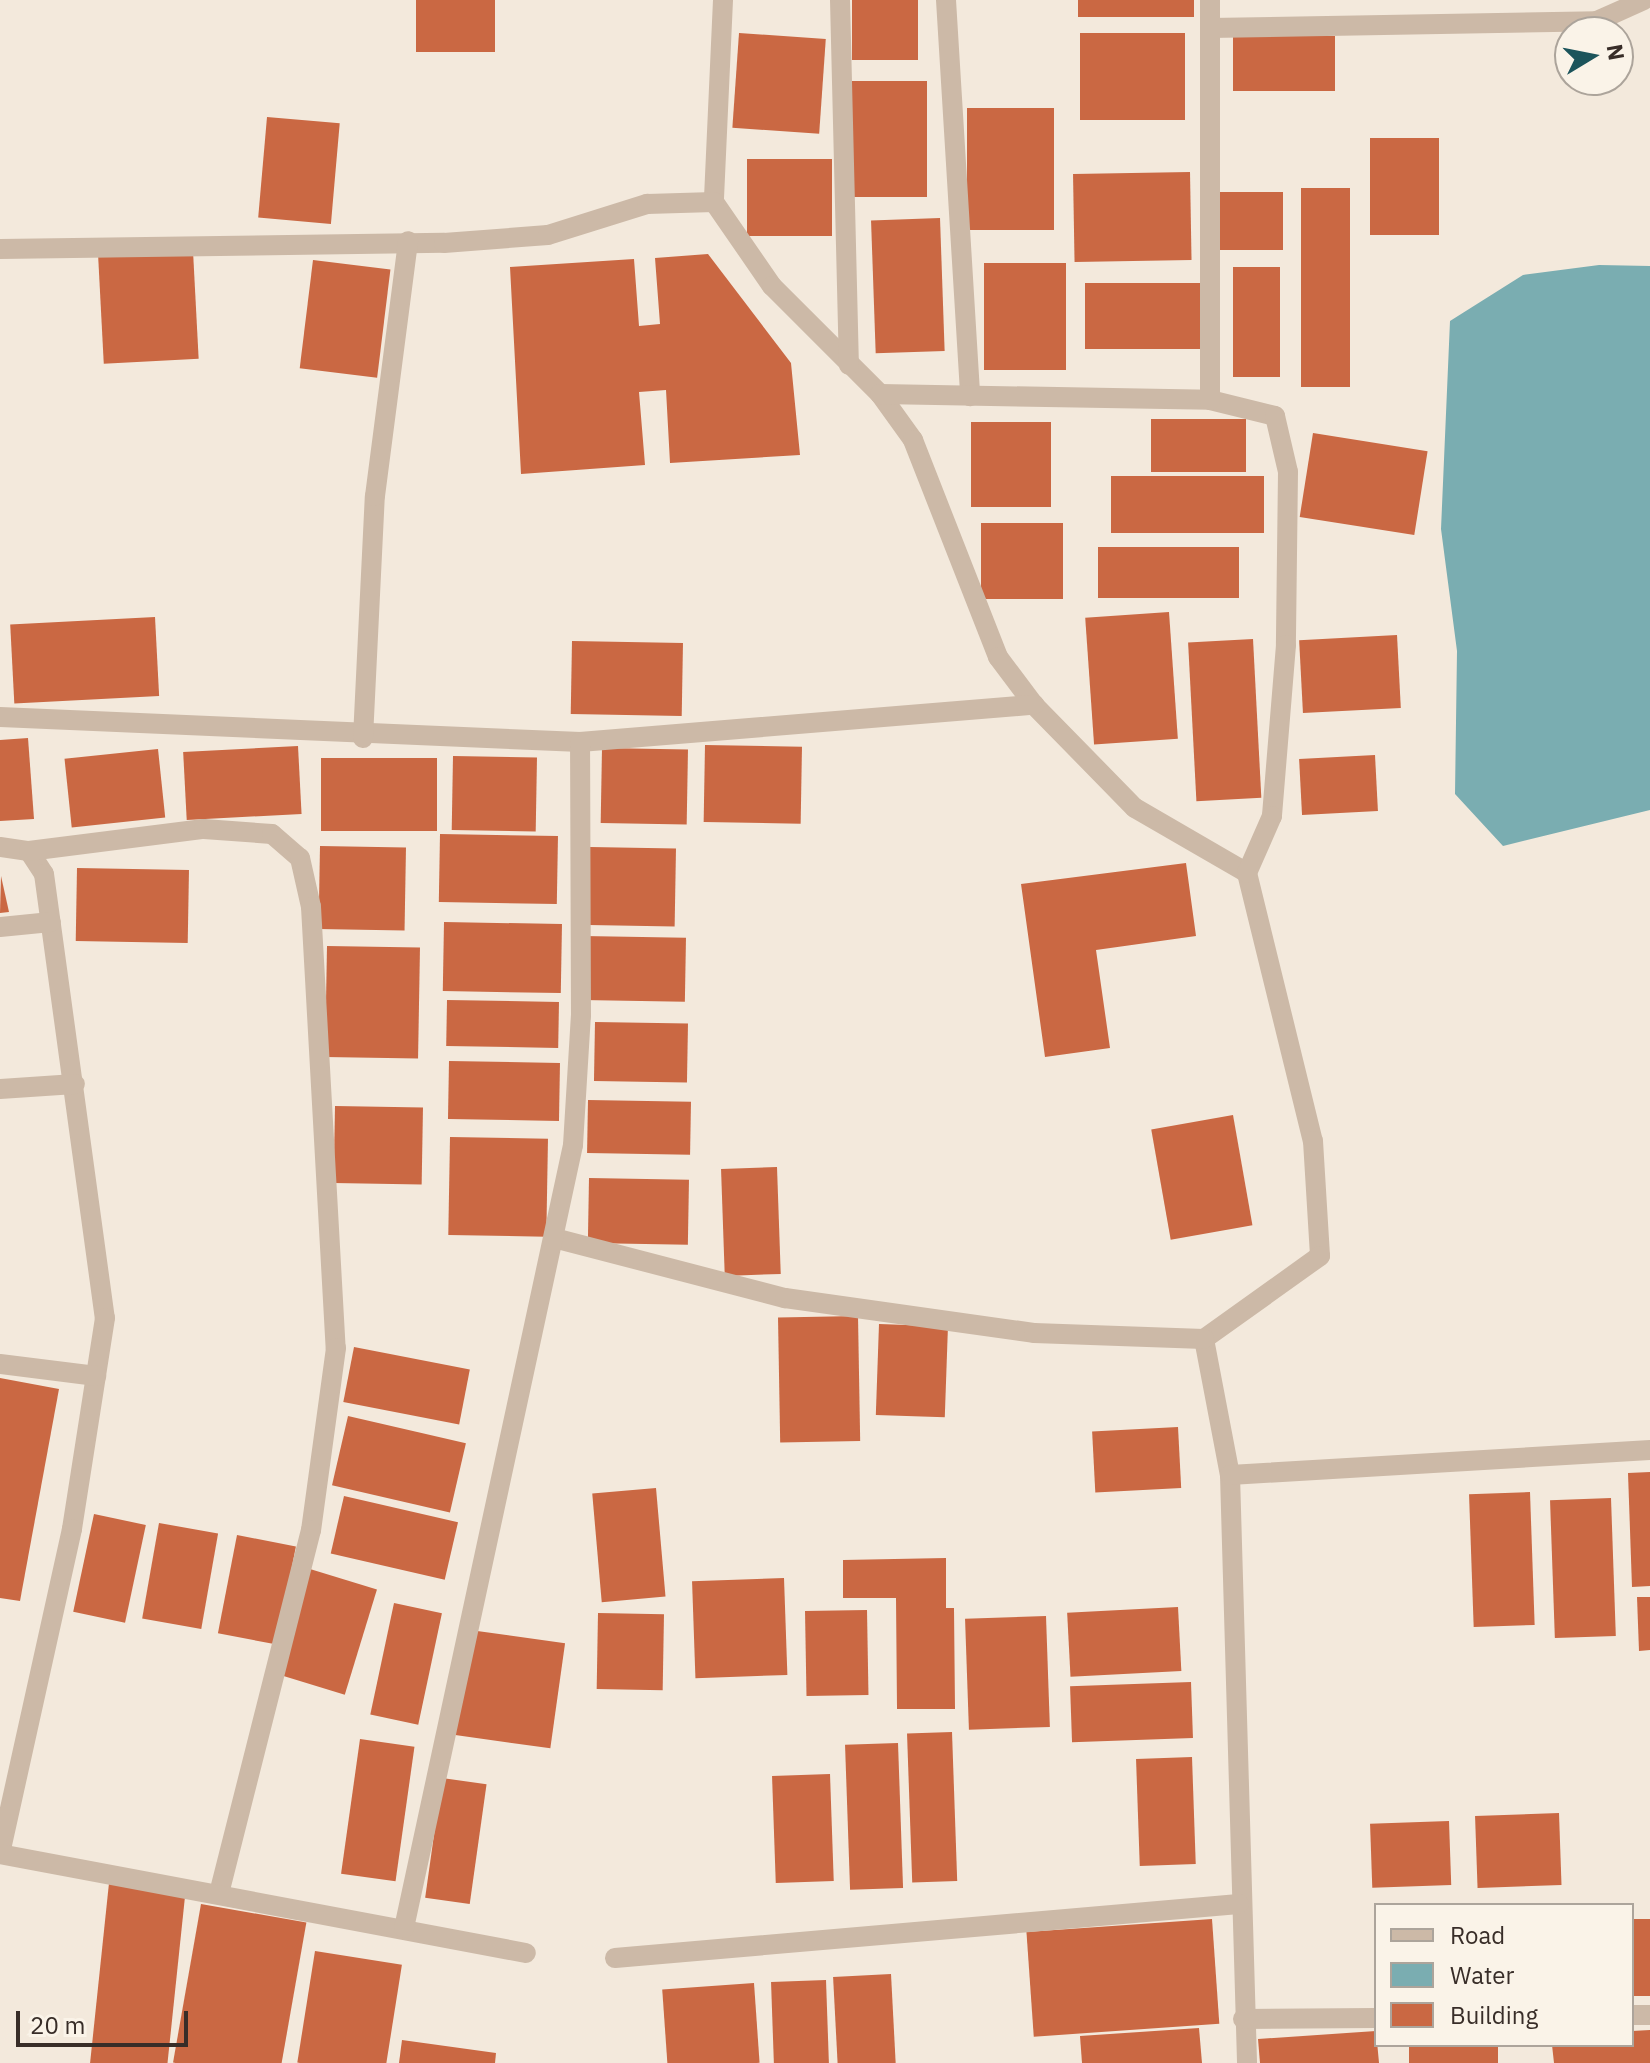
<!DOCTYPE html>
<style>
body{margin:0}
#map{position:relative;width:1650px;height:2063px;overflow:hidden;background:#f3e9dc;font-family:"IBM Plex Sans",sans-serif}
div>[style]{position:absolute}
.water>*{inset:0;background:#7aadb1}
.building>*{inset:0;background:#ca6843;transform-origin:0 0}
.minor>*{height:20px;margin:-10px;padding:0 10px;transform-origin:10px;border-radius:10px;background:#ccb9a7}
span{translate:-50% -50%;white-space:nowrap;text-align:center;line-height:1.15;-webkit-text-stroke:6px #faf3e8;paint-order:stroke}
.legend{position:absolute;left:1374px;top:1903px;width:260px;height:144px;box-sizing:border-box;background:#faf3e8;border:2px solid #aca49b;margin:0;padding:10px 14px;list-style:none;font-size:24px;color:#382d28}
.legend li{display:flex;align-items:center;gap:16px;height:40px}
.legend b{width:40px;border:2px solid #aca49b}
.north{position:absolute;left:1554px;top:16px;width:80px;height:80px;box-sizing:border-box;background:#faf3e8;border:2px solid #aca49b;border-radius:50%;rotate:80deg;font-size:22px;font-weight:700;line-height:32px;text-align:center;color:#382d28}
.north::after{content:'';display:block;margin:auto;width:28px;height:36px;background:#1c545b;clip-path:polygon(50% 0,100% 100%,50% 72%,0 100%)}
.scale{position:absolute;left:16px;top:2011px;width:172px;height:36px;box-sizing:border-box;border:4px solid #382d28;border-top:0;padding-left:10px;font-size:24px;line-height:28px;white-space:nowrap;color:#382d28;-webkit-text-stroke:6px #faf3e8;paint-order:stroke}
</style>
<div id="map">
<div class="water">
<div style="clip-path:polygon(1599px 265px,1650px 266px,1650px 810px,1503px 846px,1455px 794px,1457px 651px,1441px 529px,1450px 321px,1523px 275px)"></div>
</div>
<div class="building">
<div style="left:416px;top:0;width:79px;height:52px"></div>
<div style="left:852px;top:0;width:66px;height:60px"></div>
<div style="left:1078px;top:0;width:116px;height:17px"></div>
<div style="left:739px;top:33px;width:87px;height:95px;rotate:4deg"></div>
<div style="left:1185px;top:33px;width:87px;height:105px;rotate:90deg"></div>
<div style="left:1233px;top:36px;width:102px;height:55px"></div>
<div style="left:852px;top:81px;width:75px;height:116px"></div>
<div style="left:1054px;top:108px;width:122px;height:87px;rotate:90deg"></div>
<div style="left:267px;top:117px;width:73px;height:101px;rotate:5deg"></div>
<div style="left:1370px;top:138px;width:69px;height:97px"></div>
<div style="left:832px;top:159px;width:77px;height:85px;rotate:90deg"></div>
<div style="left:1190px;top:172px;width:88px;height:117px;rotate:89deg"></div>
<div style="left:1350px;top:188px;width:199px;height:49px;rotate:90deg"></div>
<div style="left:1283px;top:192px;width:58px;height:65px;rotate:90deg"></div>
<div style="left:940px;top:218px;width:133px;height:69px;rotate:88deg"></div>
<div style="left:193px;top:251px;width:108px;height:95px;rotate:87deg"></div>
<div style="clip-path:polygon(708px 254px,791px 363px,800px 455px,670px 463px,666px 390px,639px 392px,645px 465px,521px 474px,510px 267px,634px 259px,639px 326px,660px 324px,655px 258px)"></div>
<div style="left:313px;top:260px;width:78px;height:109px;rotate:7deg"></div>
<div style="left:984px;top:263px;width:82px;height:107px"></div>
<div style="left:1233px;top:267px;width:47px;height:110px"></div>
<div style="left:1203px;top:283px;width:66px;height:118px;rotate:90deg"></div>
<div style="left:1151px;top:419px;width:95px;height:53px"></div>
<div style="left:1051px;top:422px;width:85px;height:80px;rotate:90deg"></div>
<div style="left:1313px;top:433px;width:116px;height:85px;rotate:9deg"></div>
<div style="left:1264px;top:476px;width:57px;height:153px;rotate:90deg"></div>
<div style="left:1063px;top:523px;width:76px;height:82px;rotate:90deg"></div>
<div style="left:1239px;top:547px;width:51px;height:141px;rotate:90deg"></div>
<div style="left:1169px;top:612px;width:127px;height:84px;rotate:86deg"></div>
<div style="left:155px;top:617px;width:79px;height:145px;rotate:87deg"></div>
<div style="left:1397px;top:635px;width:73px;height:98px;rotate:87deg"></div>
<div style="left:1253px;top:639px;width:159px;height:65px;rotate:87deg"></div>
<div style="left:572px;top:641px;width:111px;height:73px;rotate:1deg"></div>
<div style="clip-path:polygon(28px 738px,34px 819px,0 821px,0 740px)"></div>
<div style="left:705px;top:745px;width:97px;height:77px;rotate:1deg"></div>
<div style="left:298px;top:746px;width:68px;height:115px;rotate:87deg"></div>
<div style="left:602px;top:748px;width:86px;height:75px;rotate:1deg"></div>
<div style="left:158px;top:749px;width:69px;height:94px;rotate:84deg"></div>
<div style="left:1375px;top:755px;width:56px;height:76px;rotate:87deg"></div>
<div style="left:453px;top:756px;width:84px;height:74px;rotate:1deg"></div>
<div style="left:321px;top:758px;width:116px;height:73px"></div>
<div style="left:440px;top:834px;width:118px;height:68px;rotate:1deg"></div>
<div style="left:320px;top:846px;width:86px;height:83px;rotate:1deg"></div>
<div style="left:590px;top:847px;width:86px;height:78px;rotate:1deg"></div>
<div style="clip-path:polygon(1186px 863px,1196px 936px,1096px 950px,1110px 1048px,1045px 1057px,1021px 884px)"></div>
<div style="left:77px;top:868px;width:112px;height:73px;rotate:1deg"></div>
<div style="clip-path:polygon(1px 876px,9px 912px,0 913px)"></div>
<div style="left:444px;top:922px;width:118px;height:69px;rotate:1deg"></div>
<div style="left:583px;top:936px;width:103px;height:64px;rotate:1deg"></div>
<div style="left:327px;top:946px;width:93px;height:111px;rotate:1deg"></div>
<div style="left:447px;top:1000px;width:112px;height:46px;rotate:1deg"></div>
<div style="left:595px;top:1022px;width:93px;height:59px;rotate:1deg"></div>
<div style="left:449px;top:1061px;width:111px;height:58px;rotate:1deg"></div>
<div style="left:588px;top:1100px;width:103px;height:53px;rotate:1deg"></div>
<div style="left:335px;top:1106px;width:88px;height:77px;rotate:1deg"></div>
<div style="left:1233px;top:1115px;width:112px;height:83px;rotate:80deg"></div>
<div style="left:450px;top:1137px;width:98px;height:98px;rotate:1deg"></div>
<div style="left:777px;top:1167px;width:107px;height:56px;rotate:88deg"></div>
<div style="left:589px;top:1178px;width:100px;height:65px;rotate:1deg"></div>
<div style="left:858px;top:1316px;width:125px;height:80px;rotate:89deg"></div>
<div style="left:879px;top:1324px;width:69px;height:91px;rotate:2deg"></div>
<div style="left:354px;top:1347px;width:118px;height:56px;rotate:11deg"></div>
<div style="clip-path:polygon(0 1378px,59px 1389px,20px 1601px,0 1598px)"></div>
<div style="left:348px;top:1416px;width:121px;height:71px;rotate:13deg"></div>
<div style="left:1178px;top:1427px;width:61px;height:86px;rotate:87deg"></div>
<div style="clip-path:polygon(1650px 1472px,1650px 1586px,1632px 1587px,1628px 1473px)"></div>
<div style="left:656px;top:1488px;width:109px;height:64px;rotate:85deg"></div>
<div style="left:1530px;top:1492px;width:133px;height:61px;rotate:88deg"></div>
<div style="left:344px;top:1496px;width:117px;height:59px;rotate:13deg"></div>
<div style="left:1611px;top:1498px;width:138px;height:61px;rotate:88deg"></div>
<div style="left:94px;top:1514px;width:53px;height:100px;rotate:12deg"></div>
<div style="left:159px;top:1523px;width:60px;height:97px;rotate:10deg"></div>
<div style="left:237px;top:1535px;width:60px;height:100px;rotate:11deg"></div>
<div style="clip-path:polygon(946px 1558px,946px 1608px,954px 1608px,955px 1709px,897px 1709px,896px 1598px,843px 1598px,843px 1560px)"></div>
<div style="left:310px;top:1569px;width:70px;height:110px;rotate:17deg"></div>
<div style="left:784px;top:1578px;width:97px;height:92px;rotate:88deg"></div>
<div style="clip-path:polygon(1637px 1597px,1650px 1597px,1650px 1650px,1639px 1651px)"></div>
<div style="left:394px;top:1603px;width:49px;height:114px;rotate:12deg"></div>
<div style="left:1178px;top:1607px;width:64px;height:111px;rotate:87deg"></div>
<div style="left:867px;top:1610px;width:85px;height:62px;rotate:89deg"></div>
<div style="left:598px;top:1613px;width:66px;height:76px;rotate:1deg"></div>
<div style="left:1046px;top:1616px;width:111px;height:81px;rotate:88deg"></div>
<div style="left:470px;top:1630px;width:96px;height:106px;rotate:8deg"></div>
<div style="left:1191px;top:1682px;width:56px;height:121px;rotate:88deg"></div>
<div style="left:952px;top:1732px;width:149px;height:45px;rotate:88deg"></div>
<div style="left:360px;top:1739px;width:55px;height:136px;rotate:8deg"></div>
<div style="left:898px;top:1743px;width:145px;height:53px;rotate:88deg"></div>
<div style="left:1192px;top:1757px;width:107px;height:56px;rotate:88deg"></div>
<div style="left:830px;top:1774px;width:107px;height:58px;rotate:88deg"></div>
<div style="left:442px;top:1778px;width:45px;height:121px;rotate:8deg"></div>
<div style="left:1559px;top:1813px;width:72px;height:84px;rotate:88deg"></div>
<div style="left:1449px;top:1821px;width:64px;height:79px;rotate:88deg"></div>
<div style="left:109px;top:1883px;width:77px;height:181px;rotate:6deg"></div>
<div style="left:201px;top:1904px;width:107px;height:161px;rotate:10deg"></div>
<div style="left:1212px;top:1919px;width:105px;height:186px;rotate:86deg"></div>
<div style="left:1650px;top:1919px;width:77px;height:18px;rotate:90deg"></div>
<div style="left:315px;top:1951px;width:88px;height:113px;rotate:9deg"></div>
<div style="left:891px;top:1974px;width:89px;height:58px;rotate:87deg"></div>
<div style="left:826px;top:1980px;width:83px;height:55px;rotate:88deg"></div>
<div style="left:754px;top:1983px;width:80px;height:92px;rotate:86deg"></div>
<div style="clip-path:polygon(1199px 2028px,1202px 2063px,1082px 2063px,1080px 2036px)"></div>
<div style="clip-path:polygon(1650px 2030px,1650px 2063px,1554px 2063px,1552px 2045px,1632px 2045px,1632px 2031px)"></div>
<div style="clip-path:polygon(1376px 2031px,1379px 2063px,1260px 2063px,1258px 2039px)"></div>
<div style="clip-path:polygon(402px 2040px,496px 2053px,495px 2063px,399px 2063px)"></div>
<div style="left:1409px;top:2045px;width:89px;height:18px"></div>
</div>
<div class="minor">
<div style="left:723px;top:0;width:202px;rotate:92.6deg"></div>
<div style="left:714px;top:202px;width:102px;rotate:55.4deg"></div>
<div style="left:772px;top:286px;width:153px;rotate:45deg"></div>
<div style="left:880px;top:394px;width:57px;rotate:54.3deg"></div>
<div style="left:913px;top:440px;width:233px;rotate:68.6deg"></div>
<div style="left:998px;top:657px;width:60px;rotate:53.1deg"></div>
<div style="left:1034px;top:705px;width:144px;rotate:45.6deg"></div>
<div style="left:1135px;top:808px;width:129px;rotate:30.1deg"></div>
<div style="left:1247px;top:873px;width:276px;rotate:76.2deg"></div>
<div style="left:1313px;top:1141px;width:115px;rotate:86.5deg"></div>
<div style="left:1320px;top:1256px;width:143px;rotate:144.4deg"></div>
<div style="left:1204px;top:1339px;width:138px;rotate:79.2deg"></div>
<div style="left:1230px;top:1475px;width:588px;rotate:88.34deg"></div>
<div style="left:840px;top:0;width:365px;rotate:88.6deg"></div>
<div style="left:946px;top:0;width:397px;rotate:86.5deg"></div>
<div style="left:1210px;top:28px;width:387px;rotate:-1deg"></div>
<div style="left:1597px;top:21px;width:51px;rotate:-24.1deg"></div>
<div style="left:0;top:249px;width:444px;rotate:-0.8deg"></div>
<div style="left:444px;top:243px;width:104px;rotate:-4.4deg"></div>
<div style="left:548px;top:235px;width:104px;rotate:-17.4deg"></div>
<div style="left:647px;top:204px;width:67px;rotate:-1.7deg"></div>
<div style="left:880px;top:394px;width:330px;rotate:1deg"></div>
<div style="left:1210px;top:400px;width:67px;rotate:13.8deg"></div>
<div style="left:1275px;top:416px;width:57px;rotate:76.9deg"></div>
<div style="left:1288px;top:472px;width:173px;rotate:90.7deg"></div>
<div style="left:1286px;top:645px;width:172px;rotate:94.7deg"></div>
<div style="left:1272px;top:816px;width:62px;rotate:113.7deg"></div>
<div style="left:1210px;top:400px;width:400px;rotate:-90deg"></div>
<div style="left:0;top:717px;width:581px;rotate:2.47deg"></div>
<div style="left:580px;top:742px;width:456px;rotate:-4.7deg"></div>
<div style="left:363px;top:738px;width:242px;rotate:-87.2deg"></div>
<div style="left:375px;top:496px;width:257px;rotate:-82.6deg"></div>
<div style="left:0;top:847px;width:29px;rotate:8deg"></div>
<div style="left:29px;top:851px;width:27px;rotate:57deg"></div>
<div style="left:44px;top:874px;width:448px;rotate:82.2deg"></div>
<div style="left:105px;top:1318px;width:214px;rotate:98.9deg"></div>
<div style="left:72px;top:1529px;width:332px;rotate:102.5deg"></div>
<div style="left:29px;top:851px;width:176px;rotate:-7.2deg"></div>
<div style="left:204px;top:829px;width:68px;rotate:4.2deg"></div>
<div style="left:272px;top:834px;width:37px;rotate:41deg"></div>
<div style="left:300px;top:858px;width:50px;rotate:77.3deg"></div>
<div style="left:311px;top:907px;width:442px;rotate:86.8deg"></div>
<div style="left:336px;top:1348px;width:184px;rotate:97.8deg"></div>
<div style="left:311px;top:1530px;width:375px;rotate:104.2deg"></div>
<div style="left:0;top:927px;width:51px;rotate:-5.6deg"></div>
<div style="left:0;top:1089px;width:75px;rotate:-3.8deg"></div>
<div style="left:554px;top:1238px;width:239px;rotate:14.6deg"></div>
<div style="left:785px;top:1298px;width:251px;rotate:8deg"></div>
<div style="left:1034px;top:1333px;width:170px;rotate:2deg"></div>
<div style="left:0;top:1364px;width:97px;rotate:7.1deg"></div>
<div style="left:1230px;top:1475px;width:421px;rotate:-3.4deg"></div>
<div style="left:0;top:1854px;width:535px;rotate:10.66deg"></div>
<div style="left:404px;top:1928px;width:801px;rotate:-77.82deg"></div>
<div style="left:573px;top:1145px;width:129px;rotate:-86.5deg"></div>
<div style="left:581px;top:1016px;width:274px;rotate:-90.2deg"></div>
<div style="left:615px;top:1958px;width:626px;rotate:-4.95deg"></div>
<div style="left:1632px;top:2015px;width:18px"></div>
<div style="left:1243px;top:2019px;width:133px;rotate:-0.4deg"></div>
</div>
<ul class="legend">
<li><b style="height:10px;background:#ccb9a7"></b>Road</li>
<li><b style="height:22px;background:#7aadb1"></b>Water</li>
<li><b style="height:22px;background:#ca6843"></b>Building</li>
</ul>
<div class="north">N</div>
<div class="scale">20 m</div>
</div>
